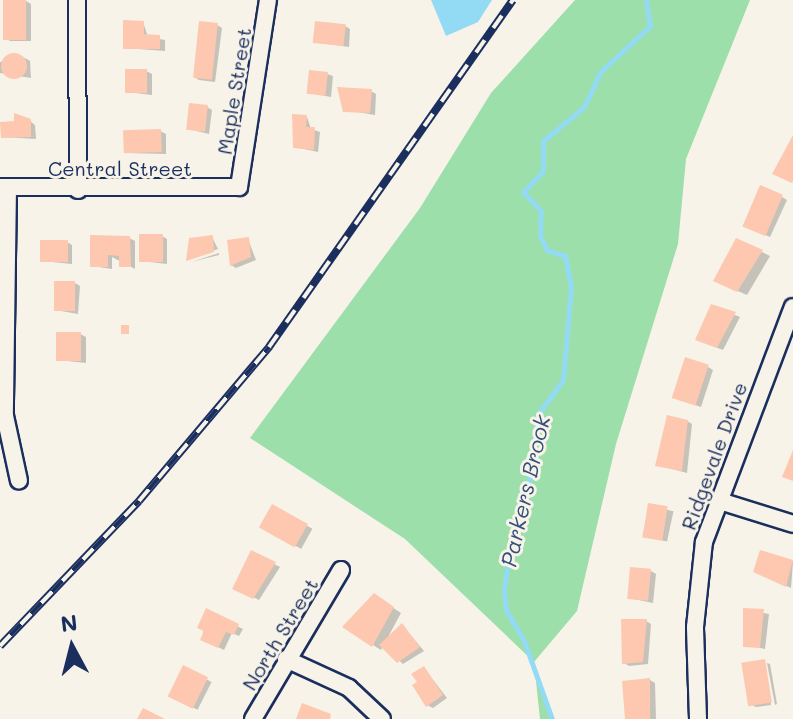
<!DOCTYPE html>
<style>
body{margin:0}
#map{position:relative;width:793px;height:719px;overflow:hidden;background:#f7f3e8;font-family:Mali,sans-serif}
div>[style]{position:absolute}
.green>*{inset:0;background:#9cdfab}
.water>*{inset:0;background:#93dbf5}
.shadow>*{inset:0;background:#0003;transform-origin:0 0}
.stream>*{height:5px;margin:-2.5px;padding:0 2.5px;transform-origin:2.5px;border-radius:2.5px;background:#93dbf5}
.building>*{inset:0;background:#fdc8af;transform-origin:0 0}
.round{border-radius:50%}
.roads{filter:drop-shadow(2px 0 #1b2f5e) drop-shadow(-2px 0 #1b2f5e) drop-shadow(0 2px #1b2f5e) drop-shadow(0 -2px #1b2f5e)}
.minor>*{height:16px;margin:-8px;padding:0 8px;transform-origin:8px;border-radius:8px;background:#f7f3e8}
.rail>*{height:8px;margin-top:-4px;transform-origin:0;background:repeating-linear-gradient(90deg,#f7f3e8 0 15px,#1b2f5e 0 30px);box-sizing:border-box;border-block:2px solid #1b2f5e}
span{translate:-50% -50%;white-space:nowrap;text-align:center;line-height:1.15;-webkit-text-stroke:6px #f7f3e8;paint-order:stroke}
.street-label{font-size:20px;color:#1b2f5e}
.water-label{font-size:22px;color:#33517c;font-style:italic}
.north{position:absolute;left:32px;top:607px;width:80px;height:80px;-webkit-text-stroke:6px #f7f3e8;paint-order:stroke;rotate:353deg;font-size:22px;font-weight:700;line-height:32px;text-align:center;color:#1b2f5e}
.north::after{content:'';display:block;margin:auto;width:28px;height:36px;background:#1b2f5e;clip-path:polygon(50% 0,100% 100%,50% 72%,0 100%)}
</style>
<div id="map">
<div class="green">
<div style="clip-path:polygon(575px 0,750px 0,686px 159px,678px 244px,616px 444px,577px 611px,534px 662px,552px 719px,540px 719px,534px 662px,405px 539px,250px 438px,420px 208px,491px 93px)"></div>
</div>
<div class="water">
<div style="clip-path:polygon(431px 0,492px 0,478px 22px,446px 36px)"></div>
</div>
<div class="shadow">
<div style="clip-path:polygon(26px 1px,31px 4px,31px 41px,10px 41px,5px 38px)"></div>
<div style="clip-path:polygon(143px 22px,148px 37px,165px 40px,165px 51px,125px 48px)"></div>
<div style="clip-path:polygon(217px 25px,222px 28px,215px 82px,199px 80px,194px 77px)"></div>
<div style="clip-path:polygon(345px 26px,350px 29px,349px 47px,315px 42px)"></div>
<div style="clip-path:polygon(25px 58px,30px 61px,31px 78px,0 73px,0 62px)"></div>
<div style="clip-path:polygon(146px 71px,152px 74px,152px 95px,127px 92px)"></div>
<div style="clip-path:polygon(327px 74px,333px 76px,331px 97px,309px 93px)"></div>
<div style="clip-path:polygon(371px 91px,376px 94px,375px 115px,345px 110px)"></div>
<div style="clip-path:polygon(207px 107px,212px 110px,209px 134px,188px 129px)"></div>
<div style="clip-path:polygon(307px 117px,311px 129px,320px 132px,318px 152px,295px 147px)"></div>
<div style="clip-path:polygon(30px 121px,35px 125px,36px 139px,3px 137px)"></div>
<div style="clip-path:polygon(160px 131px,166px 134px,166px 154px,126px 153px)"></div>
<div style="clip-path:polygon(782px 197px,787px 200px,770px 237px,749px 228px)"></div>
<div style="clip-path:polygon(162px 236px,167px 239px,167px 264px,141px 261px)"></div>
<div style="clip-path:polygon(212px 237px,218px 249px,188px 260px,191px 240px)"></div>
<div style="clip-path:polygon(129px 238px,135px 241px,135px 269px,112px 257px,112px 269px,92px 266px)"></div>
<div style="clip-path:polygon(248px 239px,256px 260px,236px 268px,231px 265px)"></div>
<div style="clip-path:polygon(737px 240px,770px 256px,747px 295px,724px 285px)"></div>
<div style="clip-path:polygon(67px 242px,72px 245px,72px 264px,42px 261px)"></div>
<div style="clip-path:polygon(219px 253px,219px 255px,191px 262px)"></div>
<div style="clip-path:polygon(75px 283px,80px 286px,78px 314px,55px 310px)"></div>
<div style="clip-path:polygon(712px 306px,740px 317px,723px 350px,702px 342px)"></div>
<div style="clip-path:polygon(80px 334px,86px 337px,86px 363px,58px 360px)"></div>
<div style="clip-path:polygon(708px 367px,713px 370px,701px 407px,679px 400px)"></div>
<div style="clip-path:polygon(687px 421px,692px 424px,687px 473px,657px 465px)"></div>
<div style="left:649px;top:506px;width:25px;height:31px;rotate:12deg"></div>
<div style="left:273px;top:507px;width:45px;height:23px;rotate:29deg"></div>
<div style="clip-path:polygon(762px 552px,793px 562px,791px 588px,761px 574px)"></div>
<div style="clip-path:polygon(252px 553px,280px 567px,259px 600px,234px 588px)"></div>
<div style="clip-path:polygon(651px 571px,656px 574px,653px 603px,629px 598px)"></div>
<div style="clip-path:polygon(383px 601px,401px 613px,387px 639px,402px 625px,424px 651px,403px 664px,383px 646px,381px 650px,373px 645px)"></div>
<div style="clip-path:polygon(745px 610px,769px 614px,765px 649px,745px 645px)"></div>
<div style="clip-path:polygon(207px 611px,243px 629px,239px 636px,232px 633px,224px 650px,202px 639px)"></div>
<div style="clip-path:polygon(646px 621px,651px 624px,648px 664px,629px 666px,624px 663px)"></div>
<div style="clip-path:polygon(763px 662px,771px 705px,756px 707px,750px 704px)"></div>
<div style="clip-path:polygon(767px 663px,770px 664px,777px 704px,775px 705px)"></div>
<div style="left:184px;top:668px;width:31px;height:31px;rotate:27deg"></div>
<div style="clip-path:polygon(424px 668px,447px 698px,433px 708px,427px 705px)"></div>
<div style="clip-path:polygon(650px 680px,655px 683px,656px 719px,627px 719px)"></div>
</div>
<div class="stream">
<div style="left:552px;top:719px;width:83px;rotate:-109.7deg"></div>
<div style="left:524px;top:641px;width:36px;rotate:-120deg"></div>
<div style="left:506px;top:610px;width:20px;rotate:-96deg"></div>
<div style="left:504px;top:590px;width:51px;rotate:-82.2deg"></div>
<div style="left:511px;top:539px;width:47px;rotate:-70deg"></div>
<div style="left:527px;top:495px;width:82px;rotate:-82.3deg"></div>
<div style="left:538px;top:414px;width:42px;rotate:-53.7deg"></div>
<div style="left:563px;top:380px;width:93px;rotate:-85.1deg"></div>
<div style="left:571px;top:287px;width:32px;rotate:-101deg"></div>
<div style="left:565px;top:256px;width:19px;rotate:-162deg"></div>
<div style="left:547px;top:250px;width:17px;rotate:-115deg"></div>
<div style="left:540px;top:235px;width:24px;rotate:-88deg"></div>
<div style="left:541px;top:211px;width:26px;rotate:-133deg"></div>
<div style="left:523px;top:192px;width:29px;rotate:-46deg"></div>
<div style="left:543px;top:171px;width:30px;rotate:-90deg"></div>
<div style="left:543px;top:141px;width:53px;rotate:-39.7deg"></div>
<div style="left:584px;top:107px;width:38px;rotate:-65deg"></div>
<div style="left:600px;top:72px;width:68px;rotate:-42.6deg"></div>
<div style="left:650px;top:26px;width:26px;rotate:-99deg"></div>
</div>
<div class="building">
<div style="left:3px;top:0;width:23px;height:40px"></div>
<div style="clip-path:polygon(123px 20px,144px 21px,144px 34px,160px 35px,160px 49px,123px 49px)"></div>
<div style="left:199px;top:21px;width:19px;height:57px;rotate:6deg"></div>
<div style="left:315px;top:21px;width:31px;height:22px;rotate:6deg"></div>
<div class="round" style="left:1px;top:53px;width:26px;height:26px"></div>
<div style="left:125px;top:69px;width:22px;height:24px"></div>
<div style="left:309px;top:70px;width:19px;height:24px;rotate:6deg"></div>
<div style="clip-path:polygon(337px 87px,372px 89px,370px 113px,343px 112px)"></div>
<div style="left:189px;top:103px;width:19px;height:27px;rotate:6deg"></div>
<div style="clip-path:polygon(14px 113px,31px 119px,31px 137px,1px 138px,0 122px,14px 121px)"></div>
<div style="clip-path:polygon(292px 114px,307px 115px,306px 127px,315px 127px,314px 150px,293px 148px)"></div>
<div style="left:161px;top:129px;width:23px;height:38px;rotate:88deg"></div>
<div style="clip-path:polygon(793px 135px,793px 181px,792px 183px,772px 174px)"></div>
<div style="left:760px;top:185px;width:25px;height:45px;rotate:23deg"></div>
<div style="left:139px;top:234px;width:24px;height:28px"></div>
<div style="clip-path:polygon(90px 235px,130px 236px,131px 267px,119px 267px,119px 256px,108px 255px,108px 267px,90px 267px)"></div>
<div style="clip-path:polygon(213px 235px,214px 252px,186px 261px,189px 238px)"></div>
<div style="clip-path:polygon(249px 237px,251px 257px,230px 266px,227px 240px)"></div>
<div style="clip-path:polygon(736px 238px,763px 250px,737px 292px,713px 281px)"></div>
<div style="left:40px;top:240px;width:28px;height:22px"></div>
<div style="left:54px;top:281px;width:21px;height:30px"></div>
<div style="clip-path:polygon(711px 304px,736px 312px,717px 348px,695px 340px)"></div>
<div style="left:121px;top:325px;width:8px;height:9px"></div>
<div style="left:56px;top:332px;width:25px;height:29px"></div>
<div style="left:685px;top:357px;width:25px;height:43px;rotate:18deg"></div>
<div style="clip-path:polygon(667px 415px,688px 420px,682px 471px,655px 466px)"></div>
<div style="clip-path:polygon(793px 450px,793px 481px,782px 477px)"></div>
<div style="left:648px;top:503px;width:20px;height:35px;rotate:9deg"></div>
<div style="left:272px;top:504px;width:41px;height:27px;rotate:29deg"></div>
<div style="clip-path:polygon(251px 550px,276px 562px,253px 599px,232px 589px)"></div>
<div style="clip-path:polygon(760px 550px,793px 560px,786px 587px,753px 572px)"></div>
<div style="left:630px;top:567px;width:21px;height:32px;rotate:5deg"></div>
<div style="clip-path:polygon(374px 593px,394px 607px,372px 647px,342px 627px)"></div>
<div style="clip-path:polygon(206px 608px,239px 624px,234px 635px,226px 632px,218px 648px,200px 640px,204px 631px,197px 628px)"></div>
<div style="clip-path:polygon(743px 608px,764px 609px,760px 648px,743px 647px)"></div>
<div style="clip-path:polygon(621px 619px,647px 619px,643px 662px,622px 664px)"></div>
<div style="clip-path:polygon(402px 623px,420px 647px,397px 663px,379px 645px)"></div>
<div style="left:765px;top:659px;width:44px;height:24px;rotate:81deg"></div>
<div style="left:183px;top:665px;width:28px;height:35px;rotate:26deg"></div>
<div style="clip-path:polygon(424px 666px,443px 695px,426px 707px,412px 685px,417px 682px,411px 674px)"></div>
<div style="clip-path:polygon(650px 678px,650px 719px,625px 719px,622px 681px)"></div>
<div style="clip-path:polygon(302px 703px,331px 714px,330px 719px,296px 719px)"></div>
<div style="clip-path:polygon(143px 708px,165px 719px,137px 719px)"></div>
</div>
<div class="roads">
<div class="minor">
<div style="left:77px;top:0;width:190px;rotate:89.7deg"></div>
<div style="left:0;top:187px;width:239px"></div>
<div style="left:239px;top:187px;width:189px;rotate:-81.2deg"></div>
<div style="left:8px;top:187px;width:229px;rotate:90.8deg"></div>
<div style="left:5px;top:416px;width:66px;rotate:77.8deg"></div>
<div style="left:723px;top:502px;width:73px;rotate:17.4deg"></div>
<div style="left:286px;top:659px;width:69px;rotate:24.7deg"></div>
<div style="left:349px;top:688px;width:45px;rotate:43.2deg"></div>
<div style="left:253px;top:719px;width:173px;rotate:-59.4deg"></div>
<div style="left:698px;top:719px;width:92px;rotate:-91.9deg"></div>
<div style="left:695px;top:627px;width:85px;rotate:-84deg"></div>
<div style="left:704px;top:542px;width:251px;rotate:-69.3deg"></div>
</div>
</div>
<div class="rail">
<div style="left:0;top:646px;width:201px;rotate:-46.2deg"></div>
<div style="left:139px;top:501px;width:202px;rotate:-49.8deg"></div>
<div style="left:269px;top:347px;width:424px;rotate:-54.9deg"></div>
</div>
<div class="street-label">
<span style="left:234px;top:91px;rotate:-81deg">Maple Street</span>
<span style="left:120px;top:168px">Central Street</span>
<span style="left:714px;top:456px;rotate:-70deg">Ridgevale Drive</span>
<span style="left:280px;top:634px;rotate:-59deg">North Street</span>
</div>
<div class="water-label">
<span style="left:525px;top:491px;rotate:-77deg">Parkers Brook</span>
</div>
<div class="north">N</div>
</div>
